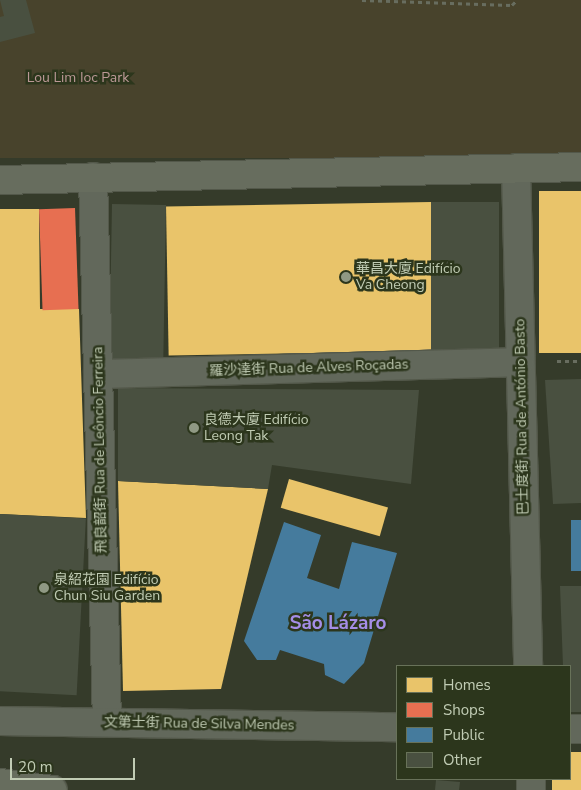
<!DOCTYPE html>
<meta charset="utf-8">
<style>
body{margin:0}
#map{position:relative;width:581px;height:790px;overflow:hidden;background:#353b2a;font-family:"Nunito Sans","Noto Sans SC",sans-serif}
div>[style]{position:absolute}
.green>*{inset:0;background:#48432c;transform-origin:0 0}
.homes>*{inset:0;background:#e9c46a;transform-origin:0 0}
.shops>*{inset:0;background:#e76f51;transform-origin:0 0}
.public>*{inset:0;background:#457b9d;transform-origin:0 0}
.building>*{inset:0;background:#495040;transform-origin:0 0}
.path>*{height:3px;margin-top:-1.5px;transform-origin:0;background:repeating-linear-gradient(90deg,#686d5f 0 4px,transparent 0 8px)}
.roads{filter:drop-shadow(1px 0 #53584a) drop-shadow(-1px 0 #53584a) drop-shadow(0 1px #53584a) drop-shadow(0 -1px #53584a)}
.minor>*{height:28px;margin:-14px;padding:0 14px;transform-origin:14px;border-radius:14px;background:#62685b}
.secondary>*{height:28px;margin:-14px;padding:0 14px;transform-origin:14px;border-radius:14px;background:#676d5e}
.dots>*{width:14px;height:14px;translate:-50% -50%;box-sizing:border-box;border:2px solid #2c361c;border-radius:50%}
span{translate:-50% -50%;white-space:nowrap;text-align:center;line-height:1.15;-webkit-text-stroke:5px #2c361c;paint-order:stroke}
.park-label{font-size:14px;color:#bb9896}
.poi-label{font-size:14px;color:#c1ccb4}
.left{translate:0 -50%;text-align:left}
.street-label{font-size:14px;color:#c1ccb4}
.district-label{font-size:19px;color:#a58ee7;font-weight:700}
.legend{position:absolute;left:396px;top:665px;width:175px;height:115px;box-sizing:border-box;background:#2c361c;border:1px solid #687259;margin:0;padding:6px 9px;list-style:none;font-size:15px;color:#c1ccb4}
.legend li{display:flex;align-items:center;gap:10px;height:25px}
.legend b{width:25px;border:1px solid #687259}
.scale{position:absolute;left:10px;top:758px;width:125px;height:22px;box-sizing:border-box;border:2px solid #c1ccb4;border-top:0;padding-left:6px;font-size:15px;line-height:18px;white-space:nowrap;color:#c1ccb4;-webkit-text-stroke:4px #2c361c;paint-order:stroke}
</style>
<div id="map">
<div class="green">
<div style="left:0;top:0;width:581px;height:158px"></div>
</div>
<div class="homes">
<div style="left:539px;top:191px;width:42px;height:162px"></div>
<div style="left:431px;top:202px;width:149px;height:265px;rotate:89deg"></div>
<div style="clip-path:polygon(0 209px,39px 209px,40px 309px,79px 309px,86px 518px,0 514px)"></div>
<div style="left:289px;top:479px;width:103px;height:30px;rotate:16deg"></div>
<div style="clip-path:polygon(118px 481px,268px 489px,221px 689px,123px 691px)"></div>
<div style="clip-path:polygon(570px 752px,581px 752px,581px 790px,552px 790px,552px 779px,570px 779px)"></div>
</div>
<div class="shops">
<div style="left:75px;top:208px;width:101px;height:36px;rotate:88deg"></div>
</div>
<div class="public">
<div style="left:581px;top:520px;width:51px;height:10px;rotate:90deg"></div>
<div style="clip-path:polygon(284px 522px,321px 535px,307px 578px,339px 589px,352px 542px,397px 553px,364px 663px,344px 684px,325px 675px,324px 664px,280px 650px,276px 660px,257px 660px,244px 641px)"></div>
</div>
<div class="building">
<div style="clip-path:polygon(0 0,26px 0,35px 33px,0 42px,0 17px,4px 16px)"></div>
<div style="left:431px;top:202px;width:68px;height:149px"></div>
<div style="left:112px;top:204px;width:54px;height:155px;rotate:1deg"></div>
<div style="clip-path:polygon(581px 379px,581px 503px,553px 504px,545px 380px)"></div>
<div style="clip-path:polygon(118px 388px,419px 390px,411px 484px,272px 465px,268px 489px,118px 481px)"></div>
<div style="left:0;top:514px;width:86px;height:177px;rotate:3deg"></div>
<div style="clip-path:polygon(560px 586px,581px 586px,581px 712px,570px 712px,570px 666px,563px 666px)"></div>
<div style="clip-path:polygon(436px 780px,460px 782px,459px 790px,435px 790px)"></div>
</div>
<div class="path">
<div style="left:362px;top:0;width:150px;rotate:1.9deg"></div>
<div style="left:512px;top:5px;width:7px;rotate:-45deg"></div>
<div style="left:557px;top:361px;width:24px"></div>
</div>
<div class="roads">
<div class="minor">
<div style="left:516px;top:168px;width:498px;rotate:88.6deg"></div>
<div style="left:93px;top:177px;width:545px;rotate:88.53deg"></div>
<div style="left:98px;top:374px;width:422px;rotate:-1.6deg"></div>
<div style="left:0;top:721px;width:397px;rotate:0.9deg"></div>
<div style="left:570px;top:729px;width:11px"></div>
<div style="left:531px;top:779px;width:11px;rotate:90deg"></div>
</div>
<div class="secondary">
<div style="left:0;top:180px;width:581px;rotate:-1.28deg"></div>
<div style="left:0;top:783px;width:53px;rotate:7.5deg"></div>
</div>
</div>
<div class="dots">
<div style="left:346px;top:277px;background:#909984"></div>
<div style="left:194px;top:428px;background:#909984"></div>
<div style="left:44px;top:588px;background:#909984"></div>
</div>
<div class="park-label">
<span style="left:78px;top:78px">Lou Lim Ioc Park</span>
</div>
<div class="poi-label">
<span class="left" style="left:356px;top:277px">華昌大廈 Edifício<br>Va Cheong</span>
<span class="left" style="left:204px;top:428px">良德大廈 Edifício<br>Leong Tak</span>
<span class="left" style="left:54px;top:588px">泉紹花園 Edifício<br>Chun Siu Garden</span>
</div>
<div class="street-label">
<span style="left:309px;top:368px;rotate:-2deg">羅沙達街 Rua de Alves Roçadas</span>
<span style="left:522px;top:417px;rotate:-91deg">巴士度街 Rua de António Basto</span>
<span style="left:100px;top:450px;rotate:-91deg">飛良韶街 Rua de Leôncio Ferreira</span>
<span style="left:199px;top:724px;rotate:1deg">文第士街 Rua de Silva Mendes</span>
</div>
<div class="district-label">
<span style="left:338px;top:624px">São Lázaro</span>
</div>
<ul class="legend">
<li><b style="height:14px;background:#e9c46a"></b>Homes</li>
<li><b style="height:14px;background:#e76f51"></b>Shops</li>
<li><b style="height:14px;background:#457b9d"></b>Public</li>
<li><b style="height:14px;background:#495040"></b>Other</li>
</ul>
<div class="scale">20 m</div>
</div>
